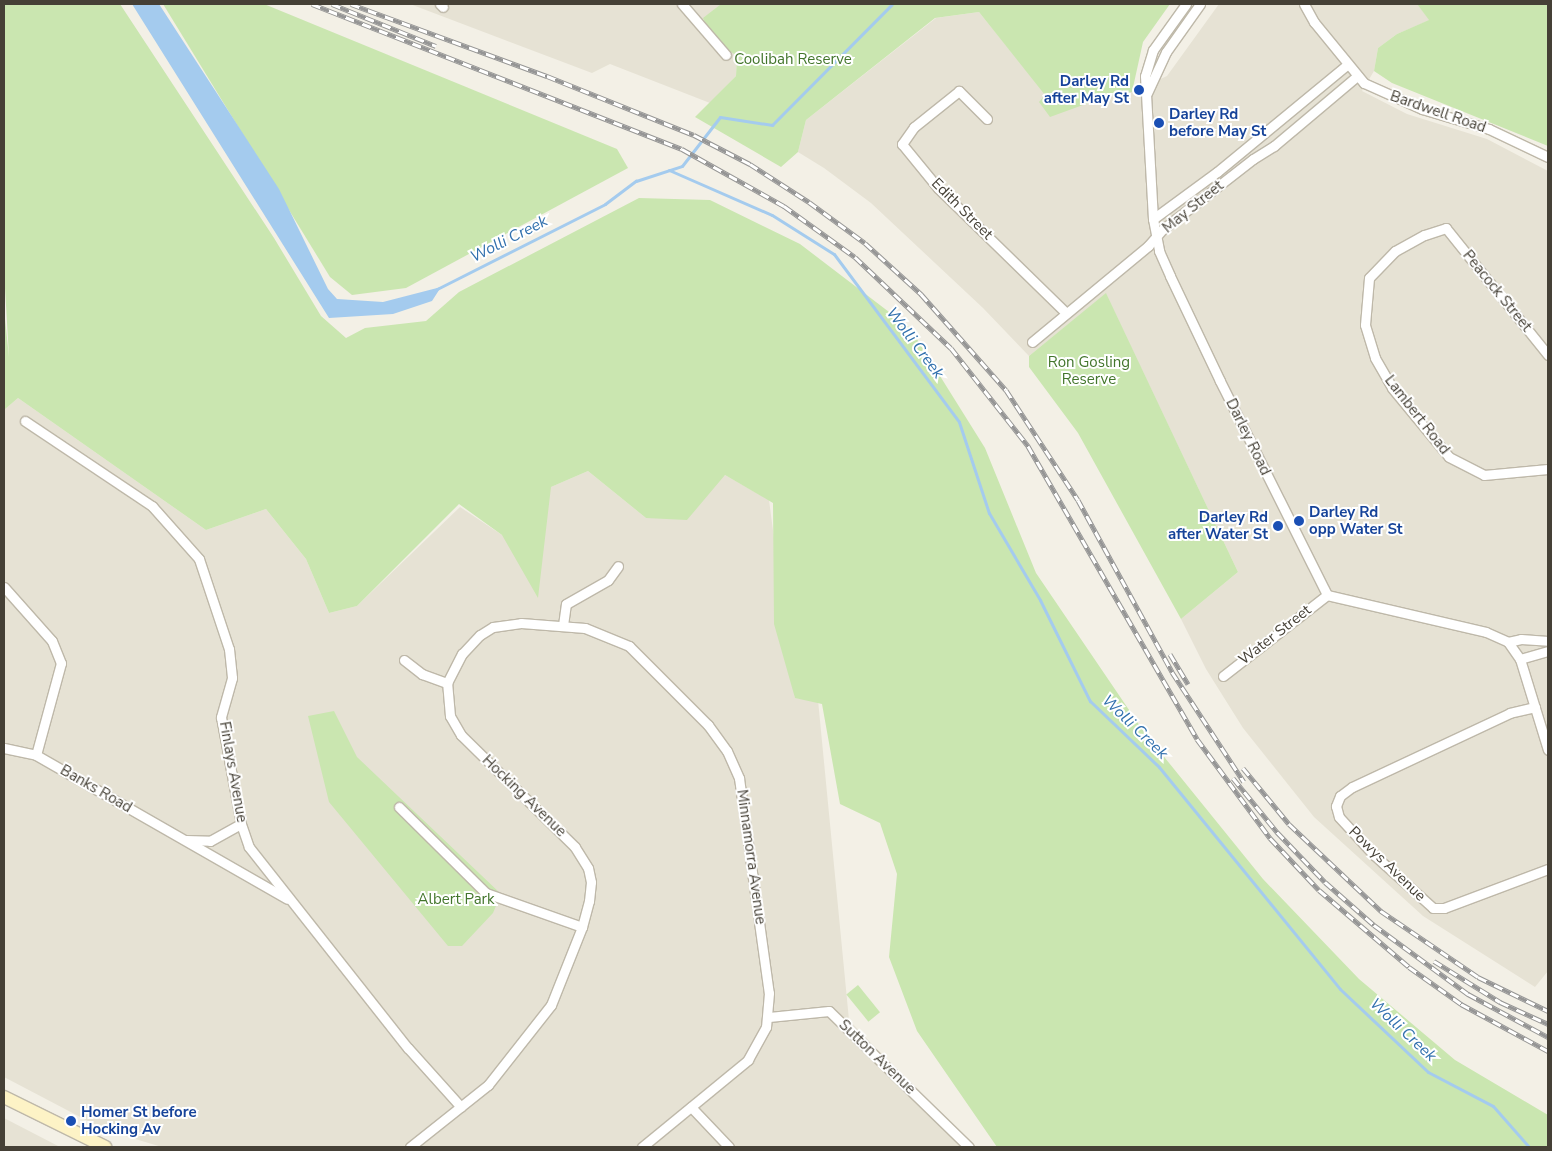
<!DOCTYPE html>
<style>
body{margin:0}
#map{position:relative;width:1552px;height:1151px;overflow:hidden;background:#f3f0e6;font-family:"Nunito Sans",sans-serif}
div>[style]{position:absolute}
.residential>*{inset:0;background:#e6e2d4}
.green>*{inset:0;background:#cae6b0;transform-origin:0 0}
.water>*{inset:0;background:#a4cbee}
.stream>*{height:3px;margin:-1.5px;padding:0 1.5px;transform-origin:1.5px;border-radius:1.5px;background:#a4cbee}
.roads{filter:drop-shadow(1px 0 #beb8a9) drop-shadow(-1px 0 #beb8a9) drop-shadow(0 1px #beb8a9) drop-shadow(0 -1px #beb8a9)}
.street>*{height:9px;margin:-4.5px;padding:0 4.5px;transform-origin:4.5px;border-radius:4.5px;background:#fff}
.secondary>*{height:12px;margin:-6px;padding:0 6px;transform-origin:6px;border-radius:6px;background:#fdf3c6}
.rail>*{height:5px;margin-top:-2.5px;transform-origin:0;background:repeating-linear-gradient(90deg,#fff 0 9px,#959595 0 18px);box-sizing:border-box;border-block:1px solid #959595}
.dots>*{width:14px;height:14px;translate:-50% -50%;box-sizing:border-box;border:2px solid #fff;border-radius:50%}
span{translate:-50% -50%;white-space:nowrap;text-align:center;line-height:1.15;-webkit-text-stroke:4px #fff;paint-order:stroke}
.park-label{font-size:15px;color:#42752b}
.transit-label{font-size:15px;color:#164399;font-weight:700}
.right{translate:-100% -50%;text-align:right}
.left{translate:0 -50%;text-align:left}
.street-label{font-size:15px;color:#454036}
.water-label{font-size:16px;color:#3271ae;font-style:italic}
.frame{position:absolute;inset:0;border:5px solid #454036;pointer-events:none}
</style>
<div id="map">
<div class="residential">
<div style="clip-path:polygon(410px 4px,721px 4px,703px 19px,722px 46px,737px 56px,736px 76px,710px 103px,610px 64px,592px 73px)"></div>
<div style="clip-path:polygon(1219px 4px,1417px 4px,1430px 20px,1397px 34px,1378px 48px,1374px 71px,1362px 91px,1407px 114px,1487px 139px,1548px 171px,1548px 971px,1535px 987px,1423px 916px,1314px 817px,1243px 728px,1206px 669px,1181px 619px,1238px 572px,1106px 294px,1029px 356px,983px 308px,871px 203px,824px 168px,798px 152px,806px 120px,936px 18px,979px 12px,1046px 95px,1116px 93px,1132px 92px,1167px 76px)"></div>
<div style="clip-path:polygon(18px 398px,206px 530px,266px 509px,306px 559px,329px 613px,357px 606px,460px 507px,502px 535px,551px 487px,588px 471px,646px 518px,725px 475px,769px 500px,795px 698px,818px 700px,849px 1020px,970px 1147px,162px 1147px,105px 1130px,4px 1077px,4px 410px)"></div>
<div style="clip-path:polygon(4px 1118px,60px 1147px,4px 1147px)"></div>
</div>
<div class="green">
<div style="clip-path:polygon(4px 4px,120px 4px,274px 238px,321px 316px,346px 338px,365px 328px,426px 321px,459px 292px,639px 198px,710px 200px,800px 244px,910px 328px,985px 448px,1036px 573px,1144px 732px,1263px 879px,1359px 979px,1455px 1060px,1548px 1115px,1548px 1147px,997px 1147px,917px 1031px,889px 957px,897px 874px,880px 823px,840px 804px,822px 704px,795px 698px,774px 624px,773px 503px,725px 475px,687px 520px,646px 518px,588px 471px,551px 487px,538px 598px,502px 535px,459px 504px,357px 606px,329px 613px,306px 559px,266px 509px,206px 530px,18px 398px,4px 410px,4px 309px,9px 357px,4px 271px)"></div>
<div style="clip-path:polygon(163px 4px,264px 4px,617px 149px,628px 168px,406px 288px,352px 295px,330px 277px)"></div>
<div style="clip-path:polygon(721px 4px,1170px 4px,1143px 42px,1132px 92px,1116px 93px,1050px 117px,1039px 102px,1045px 95px,979px 12px,935px 18px,806px 120px,798px 152px,781px 167px,695px 117px,736px 76px,737px 56px,722px 46px,707px 28px,703px 18px)"></div>
<div style="clip-path:polygon(1417px 4px,1548px 4px,1548px 146px,1392px 83px,1374px 71px,1378px 48px,1397px 34px,1429px 20px)"></div>
<div style="clip-path:polygon(1106px 293px,1238px 572px,1181px 619px,1078px 433px,1029px 367px,1029px 356px)"></div>
<div style="clip-path:polygon(334px 711px,357px 757px,501px 894px,493px 913px,462px 946px,448px 946px,329px 802px,308px 716px)"></div>
<div style="left:858px;top:985px;width:35px;height:15px;rotate:51deg"></div>
</div>
<div class="water">
<div style="clip-path:polygon(132px 4px,159px 4px,279px 189px,328px 289px,337px 299px,383px 302px,441px 287px,432px 301px,393px 314px,329px 318px)"></div>
</div>
<div class="stream">
<div style="left:669px;top:170px;width:112px;rotate:23.6deg"></div>
<div style="left:772px;top:215px;width:73px;rotate:32.2deg"></div>
<div style="left:834px;top:254px;width:209px;rotate:53.3deg"></div>
<div style="left:959px;top:422px;width:96px;rotate:71.8deg"></div>
<div style="left:989px;top:513px;width:101px;rotate:59.6deg"></div>
<div style="left:1040px;top:600px;width:113px;rotate:63.7deg"></div>
<div style="left:1090px;top:701px;width:95px;rotate:43.7deg"></div>
<div style="left:1159px;top:767px;width:286px;rotate:50.8deg"></div>
<div style="left:1340px;top:989px;width:121px;rotate:43.3deg"></div>
<div style="left:1428px;top:1072px;width:73px;rotate:27.6deg"></div>
<div style="left:1493px;top:1106px;width:55px;rotate:48.7deg"></div>
<div style="left:437px;top:289px;width:188px;rotate:-26.8deg"></div>
<div style="left:605px;top:204px;width:39px;rotate:-37deg"></div>
<div style="left:636px;top:181px;width:48px;rotate:-18.1deg"></div>
<div style="left:682px;top:166px;width:62px;rotate:-52.2deg"></div>
<div style="left:720px;top:117px;width:53px;rotate:8.7deg"></div>
<div style="left:772px;top:125px;width:170px;rotate:-45.2deg"></div>
</div>
<div class="roads">
<div class="street">
<div style="left:440px;top:4px;width:4px;rotate:45deg"></div>
<div style="left:682px;top:4px;width:67px;rotate:49.2deg"></div>
<div style="left:1186px;top:4px;width:57px;rotate:125.7deg"></div>
<div style="left:1153px;top:50px;width:27px;rotate:107deg"></div>
<div style="left:1145px;top:76px;width:143px;rotate:86.8deg"></div>
<div style="left:1153px;top:219px;width:33px;rotate:79deg"></div>
<div style="left:1159px;top:251px;width:27px;rotate:66deg"></div>
<div style="left:1170px;top:276px;width:116px;rotate:64.5deg"></div>
<div style="left:1220px;top:381px;width:239px;rotate:63.4deg"></div>
<div style="left:1327px;top:595px;width:163px;rotate:13.1deg"></div>
<div style="left:1486px;top:632px;width:24px;rotate:24deg"></div>
<div style="left:1508px;top:642px;width:21px;rotate:55deg"></div>
<div style="left:1520px;top:659px;width:95px;rotate:72.9deg"></div>
<div style="left:1304px;top:4px;width:21px;rotate:61deg"></div>
<div style="left:1314px;top:22px;width:79px;rotate:50.7deg"></div>
<div style="left:1364px;top:83px;width:64px;rotate:24.1deg"></div>
<div style="left:1422px;top:109px;width:70px;rotate:16.6deg"></div>
<div style="left:1489px;top:129px;width:65px;rotate:25.4deg"></div>
<div style="left:1147px;top:93px;width:45px;rotate:-65.1deg"></div>
<div style="left:1166px;top:52px;width:59px;rotate:-54.7deg"></div>
<div style="left:987px;top:119px;width:40px;rotate:-135deg"></div>
<div style="left:959px;top:91px;width:58px;rotate:141.3deg"></div>
<div style="left:914px;top:127px;width:21px;rotate:125deg"></div>
<div style="left:902px;top:144px;width:57px;rotate:50.7deg"></div>
<div style="left:938px;top:188px;width:179px;rotate:44.3deg"></div>
<div style="left:1153px;top:219px;width:79px;rotate:-36.3deg"></div>
<div style="left:1217px;top:172px;width:168px;rotate:-39.5deg"></div>
<div style="left:1032px;top:342px;width:151px;rotate:-39.6deg"></div>
<div style="left:1148px;top:246px;width:23px;rotate:-49deg"></div>
<div style="left:1163px;top:229px;width:114px;rotate:-37.9deg"></div>
<div style="left:1253px;top:159px;width:25px;rotate:-32deg"></div>
<div style="left:1274px;top:146px;width:109px;rotate:-40.1deg"></div>
<div style="left:1548px;top:355px;width:163px;rotate:-128.8deg"></div>
<div style="left:1446px;top:228px;width:23px;rotate:162deg"></div>
<div style="left:1424px;top:235px;width:33px;rotate:151deg"></div>
<div style="left:1395px;top:251px;width:37px;rotate:134deg"></div>
<div style="left:1369px;top:278px;width:47px;rotate:94.9deg"></div>
<div style="left:1365px;top:325px;width:34px;rotate:73deg"></div>
<div style="left:1375px;top:358px;width:34px;rotate:60deg"></div>
<div style="left:1392px;top:388px;width:89px;rotate:50.4deg"></div>
<div style="left:1449px;top:457px;width:39px;rotate:27deg"></div>
<div style="left:1484px;top:475px;width:64px;rotate:-5.4deg"></div>
<div style="left:25px;top:421px;width:153px;rotate:33.8deg"></div>
<div style="left:152px;top:506px;width:71px;rotate:48.4deg"></div>
<div style="left:199px;top:559px;width:95px;rotate:71.6deg"></div>
<div style="left:229px;top:649px;width:29px;rotate:84deg"></div>
<div style="left:232px;top:678px;width:41px;rotate:105.8deg"></div>
<div style="left:221px;top:717px;width:109px;rotate:79.4deg"></div>
<div style="left:241px;top:824px;width:24px;rotate:71deg"></div>
<div style="left:249px;top:847px;width:256px;rotate:51.7deg"></div>
<div style="left:408px;top:1048px;width:79px;rotate:48.1deg"></div>
<div style="left:4px;top:587px;width:72px;rotate:48.4deg"></div>
<div style="left:52px;top:641px;width:24px;rotate:68deg"></div>
<div style="left:61px;top:663px;width:95px;rotate:105.2deg"></div>
<div style="left:563px;top:625px;width:21px;rotate:-82deg"></div>
<div style="left:566px;top:604px;width:48px;rotate:-29.7deg"></div>
<div style="left:608px;top:580px;width:17px;rotate:-54deg"></div>
<div style="left:1508px;top:642px;width:13px;rotate:-13deg"></div>
<div style="left:1521px;top:639px;width:27px;rotate:4deg"></div>
<div style="left:1520px;top:659px;width:29px;rotate:-16deg"></div>
<div style="left:404px;top:660px;width:23px;rotate:38deg"></div>
<div style="left:422px;top:674px;width:27px;rotate:20deg"></div>
<div style="left:1223px;top:676px;width:132px;rotate:-37.9deg"></div>
<div style="left:1535px;top:707px;width:26px;rotate:167deg"></div>
<div style="left:1510px;top:713px;width:174px;rotate:154.9deg"></div>
<div style="left:1352px;top:787px;width:15px;rotate:143deg"></div>
<div style="left:1340px;top:796px;width:11px;rotate:112deg"></div>
<div style="left:1336px;top:806px;width:11px;rotate:75deg"></div>
<div style="left:1339px;top:817px;width:52px;rotate:47.4deg"></div>
<div style="left:1374px;top:855px;width:79px;rotate:41.9deg"></div>
<div style="left:1433px;top:908px;width:11px"></div>
<div style="left:1444px;top:908px;width:111px;rotate:-20.6deg"></div>
<div style="left:4px;top:748px;width:33px;rotate:12deg"></div>
<div style="left:36px;top:755px;width:289px;rotate:29.8deg"></div>
<div style="left:399px;top:807px;width:122px;rotate:44.7deg"></div>
<div style="left:486px;top:893px;width:102px;rotate:19.5deg"></div>
<div style="left:186px;top:840px;width:24px;rotate:2deg"></div>
<div style="left:210px;top:841px;width:35px;rotate:-29deg"></div>
<div style="left:769px;top:1017px;width:60px;rotate:-5.7deg"></div>
<div style="left:829px;top:1011px;width:195px;rotate:44.2deg"></div>
<div style="left:691px;top:1107px;width:55px;rotate:46.5deg"></div>
<div style="left:410px;top:1147px;width:100px;rotate:-38.5deg"></div>
<div style="left:488px;top:1085px;width:102px;rotate:-51.8deg"></div>
<div style="left:551px;top:1005px;width:84px;rotate:-68.3deg"></div>
<div style="left:582px;top:927px;width:27px;rotate:-75deg"></div>
<div style="left:589px;top:901px;width:19px;rotate:-84deg"></div>
<div style="left:591px;top:882px;width:14px;rotate:-102deg"></div>
<div style="left:588px;top:868px;width:25px;rotate:-122deg"></div>
<div style="left:575px;top:847px;width:160px;rotate:-135.5deg"></div>
<div style="left:461px;top:735px;width:22px;rotate:-120deg"></div>
<div style="left:450px;top:716px;width:33px;rotate:-95deg"></div>
<div style="left:447px;top:683px;width:33px;rotate:-63deg"></div>
<div style="left:462px;top:654px;width:26px;rotate:-47deg"></div>
<div style="left:480px;top:635px;width:15px;rotate:-32deg"></div>
<div style="left:493px;top:627px;width:28px;rotate:-8deg"></div>
<div style="left:521px;top:623px;width:64px;rotate:4.5deg"></div>
<div style="left:585px;top:628px;width:48px;rotate:22.2deg"></div>
<div style="left:629px;top:646px;width:112px;rotate:45deg"></div>
<div style="left:708px;top:725px;width:32px;rotate:54deg"></div>
<div style="left:727px;top:751px;width:30px;rotate:66deg"></div>
<div style="left:739px;top:778px;width:217px;rotate:82.1deg"></div>
<div style="left:769px;top:993px;width:34px;rotate:95deg"></div>
<div style="left:766px;top:1027px;width:38px;rotate:119deg"></div>
<div style="left:748px;top:1060px;width:137px;rotate:140.6deg"></div>
</div>
<div class="secondary">
<div style="left:4px;top:1097px;width:113px;rotate:26.3deg"></div>
</div>
</div>
<div class="rail">
<div style="left:312px;top:4px;width:397px;rotate:21.4deg"></div>
<div style="left:682px;top:149px;width:117px;rotate:29.2deg"></div>
<div style="left:784px;top:206px;width:87px;rotate:35.7deg"></div>
<div style="left:855px;top:257px;width:132px;rotate:43.5deg"></div>
<div style="left:951px;top:348px;width:125px;rotate:51.8deg"></div>
<div style="left:1028px;top:446px;width:338px;rotate:60deg"></div>
<div style="left:1197px;top:739px;width:123px;rotate:53.6deg"></div>
<div style="left:1270px;top:838px;width:71px;rotate:46.7deg"></div>
<div style="left:1319px;top:890px;width:118px;rotate:40.5deg"></div>
<div style="left:1409px;top:967px;width:64px;rotate:35.4deg"></div>
<div style="left:1461px;top:1004px;width:99px;rotate:28.4deg"></div>
<div style="left:332px;top:4px;width:112px;rotate:22deg"></div>
<div style="left:351px;top:4px;width:209px;rotate:20.2deg"></div>
<div style="left:547px;top:76px;width:158px;rotate:21.9deg"></div>
<div style="left:694px;top:135px;width:63px;rotate:27.4deg"></div>
<div style="left:750px;top:164px;width:70px;rotate:32.8deg"></div>
<div style="left:809px;top:202px;width:69px;rotate:36.2deg"></div>
<div style="left:865px;top:243px;width:76px;rotate:42.3deg"></div>
<div style="left:921px;top:294px;width:128px;rotate:48.5deg"></div>
<div style="left:1006px;top:390px;width:131px;rotate:56.8deg"></div>
<div style="left:1078px;top:500px;width:196px;rotate:61.3deg"></div>
<div style="left:1172px;top:672px;width:131px;rotate:56.8deg"></div>
<div style="left:1170px;top:654px;width:35px;rotate:59deg"></div>
<div style="left:1243px;top:768px;width:72px;rotate:50.6deg"></div>
<div style="left:1289px;top:824px;width:127px;rotate:43.4deg"></div>
<div style="left:1381px;top:911px;width:117px;rotate:34.2deg"></div>
<div style="left:1478px;top:977px;width:78px;rotate:25.9deg"></div>
<div style="left:1233px;top:778px;width:70px;rotate:50.8deg"></div>
<div style="left:1277px;top:832px;width:69px;rotate:46.2deg"></div>
<div style="left:1325px;top:882px;width:65px;rotate:41.3deg"></div>
<div style="left:1374px;top:925px;width:117px;rotate:36.3deg"></div>
<div style="left:1468px;top:994px;width:91px;rotate:28.3deg"></div>
<div style="left:1434px;top:961px;width:78px;rotate:31.8deg"></div>
<div style="left:1500px;top:1002px;width:53px;rotate:24.6deg"></div>
</div>
<div class="dots">
<div style="left:1139px;top:90px;background:#1a4fb4"></div>
<div style="left:1159px;top:123px;background:#1a4fb4"></div>
<div style="left:1299px;top:521px;background:#1a4fb4"></div>
<div style="left:1278px;top:526px;background:#1a4fb4"></div>
<div style="left:71px;top:1121px;background:#1a4fb4"></div>
</div>
<div class="park-label">
<span style="left:793px;top:60px">Coolibah Reserve</span>
<span style="left:1089px;top:371px">Ron Gosling<br>Reserve</span>
<span style="left:456px;top:900px">Albert Park</span>
</div>
<div class="transit-label">
<span class="right" style="left:1129px;top:90px">Darley Rd<br>after May St</span>
<span class="left" style="left:1169px;top:123px">Darley Rd<br>before May St</span>
<span class="left" style="left:1309px;top:521px">Darley Rd<br>opp Water St</span>
<span class="right" style="left:1268px;top:526px">Darley Rd<br>after Water St</span>
<span class="left" style="left:81px;top:1121px">Homer St before<br>Hocking Av</span>
</div>
<div class="street-label">
<span style="left:1438px;top:112px;rotate:19deg">Bardwell Road</span>
<span style="left:1193px;top:207px;rotate:-39deg">May Street</span>
<span style="left:962px;top:209px;rotate:45deg">Edith Street</span>
<span style="left:1497px;top:291px;rotate:51deg">Peacock Street</span>
<span style="left:1417px;top:415px;rotate:52deg">Lambert Road</span>
<span style="left:1248px;top:437px;rotate:64deg">Darley Road</span>
<span style="left:1275px;top:635px;rotate:-38deg">Water Street</span>
<span style="left:233px;top:772px;rotate:80deg">Finlays Avenue</span>
<span style="left:96px;top:789px;rotate:30deg">Banks Road</span>
<span style="left:524px;top:796px;rotate:44deg">Hocking Avenue</span>
<span style="left:751px;top:857px;rotate:82deg">Minnamorra Avenue</span>
<span style="left:1387px;top:864px;rotate:44deg">Powys Avenue</span>
<span style="left:877px;top:1057px;rotate:44deg">Sutton Avenue</span>
</div>
<div class="water-label">
<span style="left:509px;top:239px;rotate:-27deg">Wolli Creek</span>
<span style="left:915px;top:343px;rotate:53deg">Wolli Creek</span>
<span style="left:1135px;top:727px;rotate:44deg">Wolli Creek</span>
<span style="left:1403px;top:1030px;rotate:43deg">Wolli Creek</span>
</div>
<div class="frame"></div>
</div>
